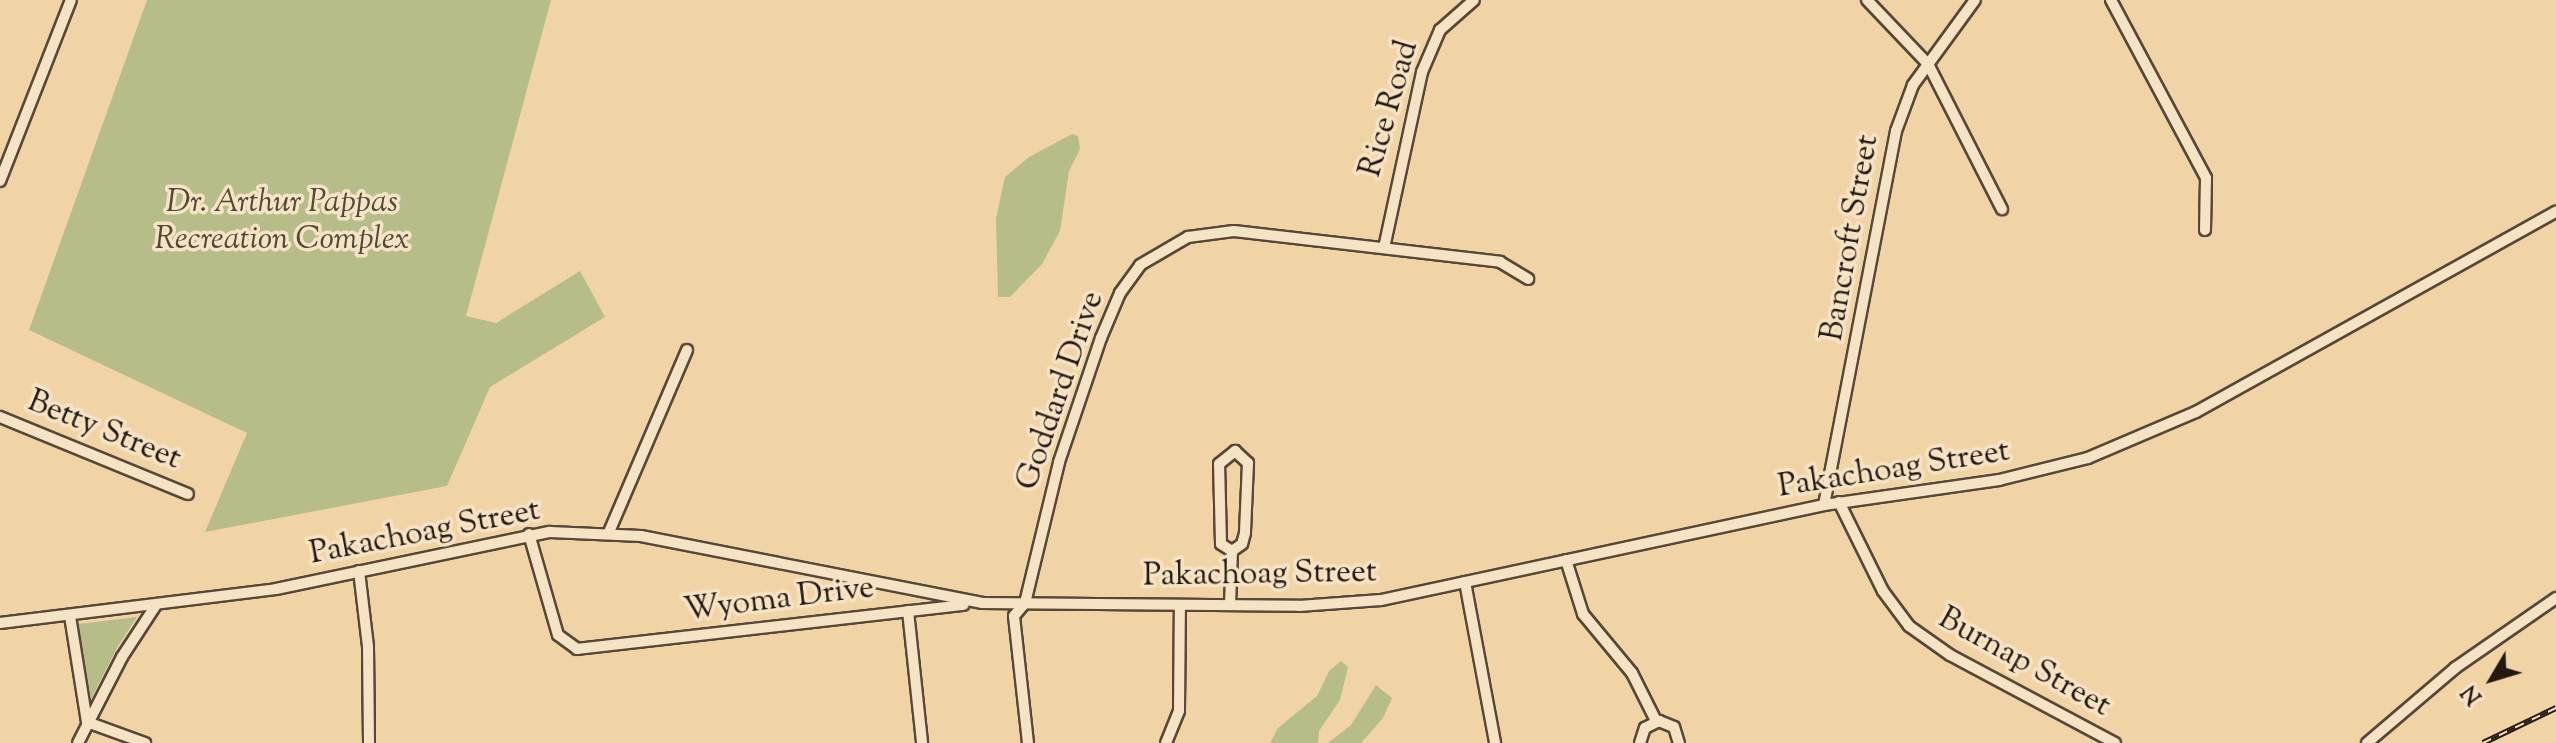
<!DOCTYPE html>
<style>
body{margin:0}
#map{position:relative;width:2556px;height:743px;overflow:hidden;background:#f1d4a6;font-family:"Sorts Mill Goudy",serif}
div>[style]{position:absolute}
.green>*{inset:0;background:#b7bd89}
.roads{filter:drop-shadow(2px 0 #564736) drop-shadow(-2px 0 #564736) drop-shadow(0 2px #564736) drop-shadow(0 -2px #564736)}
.minor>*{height:10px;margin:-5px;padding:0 5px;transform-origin:5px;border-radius:5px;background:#f6e3c5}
.rail>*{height:6px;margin-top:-3px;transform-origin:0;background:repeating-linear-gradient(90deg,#f6e3c5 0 9px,#221810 0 18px);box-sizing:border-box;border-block:2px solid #221810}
span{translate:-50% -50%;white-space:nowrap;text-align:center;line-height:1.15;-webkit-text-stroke:7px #f6e3c5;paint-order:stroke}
.street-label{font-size:32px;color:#221810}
.park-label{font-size:32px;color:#4f4a34;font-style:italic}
.north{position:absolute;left:2452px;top:639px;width:80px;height:80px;-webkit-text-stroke:6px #f6e3c5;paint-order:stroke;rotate:232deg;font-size:22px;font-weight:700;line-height:32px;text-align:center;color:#221810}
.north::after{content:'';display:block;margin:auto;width:28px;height:36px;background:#221810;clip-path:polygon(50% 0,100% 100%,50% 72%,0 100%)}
</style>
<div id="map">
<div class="green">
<div style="clip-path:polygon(147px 0,551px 0,466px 316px,496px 323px,580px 271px,605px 317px,490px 387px,447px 486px,205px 532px,247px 433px,29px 330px)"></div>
<div style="clip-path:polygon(1072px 134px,1078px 136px,1080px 149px,1069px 171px,1060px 231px,1042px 264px,1010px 297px,998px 297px,996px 218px,1005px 177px,1029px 157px)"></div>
<div style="clip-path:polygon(137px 617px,118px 646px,91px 699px,78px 624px)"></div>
<div style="clip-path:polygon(1341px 661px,1348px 667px,1340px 700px,1319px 731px,1318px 743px,1270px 743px,1278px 728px,1317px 696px,1329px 671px)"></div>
<div style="clip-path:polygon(1376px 685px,1392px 698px,1383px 718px,1361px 743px,1328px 743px,1351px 725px)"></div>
</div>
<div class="roads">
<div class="minor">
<div style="left:1867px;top:0;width:88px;rotate:46.4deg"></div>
<div style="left:1928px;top:64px;width:163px;rotate:63deg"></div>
<div style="left:2111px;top:0;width:202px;rotate:61.9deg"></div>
<div style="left:2206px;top:178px;width:52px;rotate:91.1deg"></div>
<div style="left:0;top:181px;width:194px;rotate:-68.6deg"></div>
<div style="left:1384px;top:248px;width:180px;rotate:-77.8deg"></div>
<div style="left:1422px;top:72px;width:46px;rotate:-66.8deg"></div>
<div style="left:1440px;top:30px;width:45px;rotate:-41.4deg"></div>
<div style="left:0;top:417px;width:203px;rotate:22.3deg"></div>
<div style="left:1839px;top:502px;width:99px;rotate:63.7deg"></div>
<div style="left:1883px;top:591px;width:44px;rotate:53.4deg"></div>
<div style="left:1909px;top:626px;width:50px;rotate:35.3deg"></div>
<div style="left:1950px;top:655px;width:187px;rotate:28.1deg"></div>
<div style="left:1824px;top:505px;width:381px;rotate:-79.1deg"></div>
<div style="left:1896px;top:131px;width:49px;rotate:-69.7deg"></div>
<div style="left:1913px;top:85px;width:105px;rotate:-53.9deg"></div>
<div style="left:609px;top:532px;width:198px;rotate:-66.8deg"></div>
<div style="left:529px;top:534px;width:105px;rotate:74deg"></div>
<div style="left:558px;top:635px;width:24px;rotate:36deg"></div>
<div style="left:577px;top:649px;width:389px;rotate:-6.5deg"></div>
<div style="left:1566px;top:560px;width:57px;rotate:72.5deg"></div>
<div style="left:1583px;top:614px;width:77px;rotate:50.3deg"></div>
<div style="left:1632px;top:673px;width:54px;rotate:63.4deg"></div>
<div style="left:359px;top:571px;width:77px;rotate:83.2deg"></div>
<div style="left:368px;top:647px;width:96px;rotate:89.4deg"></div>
<div style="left:1465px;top:582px;width:164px;rotate:79.4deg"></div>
<div style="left:1230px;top:605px;width:54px;rotate:-87.9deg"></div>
<div style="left:1232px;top:551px;width:13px;rotate:-148deg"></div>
<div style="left:1221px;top:544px;width:80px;rotate:-91.4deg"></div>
<div style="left:1219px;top:464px;width:21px;rotate:-39deg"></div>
<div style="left:1235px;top:451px;width:18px;rotate:43deg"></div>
<div style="left:1248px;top:463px;width:70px;rotate:92.5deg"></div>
<div style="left:1245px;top:533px;width:11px;rotate:105deg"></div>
<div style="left:1242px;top:544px;width:12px;rotate:145deg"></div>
<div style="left:908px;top:611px;width:133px;rotate:83.9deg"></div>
<div style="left:70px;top:616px;width:107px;rotate:80.9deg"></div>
<div style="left:87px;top:722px;width:62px;rotate:19.9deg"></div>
<div style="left:0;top:623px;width:278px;rotate:-7deg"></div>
<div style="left:276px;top:589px;width:280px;rotate:-11.8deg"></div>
<div style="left:550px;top:532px;width:91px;rotate:2.5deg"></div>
<div style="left:641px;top:536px;width:348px;rotate:11.1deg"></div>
<div style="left:982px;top:603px;width:317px;rotate:0.5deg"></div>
<div style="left:1299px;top:606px;width:82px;rotate:-4.2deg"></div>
<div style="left:1381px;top:600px;width:453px;rotate:-12.1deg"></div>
<div style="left:1824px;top:505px;width:177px;rotate:-8.1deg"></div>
<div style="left:1999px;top:480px;width:92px;rotate:-13.9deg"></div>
<div style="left:2088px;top:458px;width:117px;rotate:-23.1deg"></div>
<div style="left:2196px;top:412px;width:412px;rotate:-29.1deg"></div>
<div style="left:78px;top:743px;width:97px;rotate:-62.9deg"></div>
<div style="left:122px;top:657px;width:62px;rotate:-56.8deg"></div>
<div style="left:1028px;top:743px;width:128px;rotate:-96.3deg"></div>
<div style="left:1014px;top:616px;width:17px;rotate:-50deg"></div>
<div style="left:1025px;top:603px;width:145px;rotate:-76.4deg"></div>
<div style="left:1059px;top:462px;width:131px;rotate:-71.3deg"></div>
<div style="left:1101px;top:338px;width:49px;rotate:-67.1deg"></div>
<div style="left:1120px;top:293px;width:34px;rotate:-54deg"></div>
<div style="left:1140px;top:265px;width:56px;rotate:-30.3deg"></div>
<div style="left:1188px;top:237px;width:46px;rotate:-7.4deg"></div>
<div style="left:1234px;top:231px;width:268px;rotate:6.6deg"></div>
<div style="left:1500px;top:262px;width:33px;rotate:31deg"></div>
<div style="left:1166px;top:743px;width:35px;rotate:-68deg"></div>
<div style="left:1179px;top:711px;width:106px;rotate:-89.5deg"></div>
<div style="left:1640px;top:743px;width:16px;rotate:-72deg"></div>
<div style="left:1645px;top:728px;width:16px;rotate:-27deg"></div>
<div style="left:1659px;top:721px;width:16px;rotate:22deg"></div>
<div style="left:1674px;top:727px;width:17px;rotate:73deg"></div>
<div style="left:2367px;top:743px;width:116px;rotate:-40.4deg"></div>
<div style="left:2455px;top:668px;width:123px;rotate:-34.7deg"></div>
</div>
</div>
<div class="rail">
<div style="left:2483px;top:743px;width:81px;rotate:-25.6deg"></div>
</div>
<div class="street-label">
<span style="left:1390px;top:109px;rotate:-74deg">Rice Road</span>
<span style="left:1851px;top:238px;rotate:-80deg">Bancroft Street</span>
<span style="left:1061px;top:391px;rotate:-71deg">Goddard Drive</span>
<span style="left:104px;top:431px;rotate:22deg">Betty Street</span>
<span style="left:1894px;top:470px;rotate:-9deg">Pakachoag Street</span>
<span style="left:425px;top:533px;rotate:-11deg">Pakachoag Street</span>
<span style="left:1260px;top:575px;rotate:-1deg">Pakachoag Street</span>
<span style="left:779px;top:600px;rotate:-7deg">Wyoma Drive</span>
<span style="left:2024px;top:663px;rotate:29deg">Burnap Street</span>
</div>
<div class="park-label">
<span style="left:282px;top:222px">Dr. Arthur Pappas<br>Recreation Complex</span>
</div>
<div class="north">N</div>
</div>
